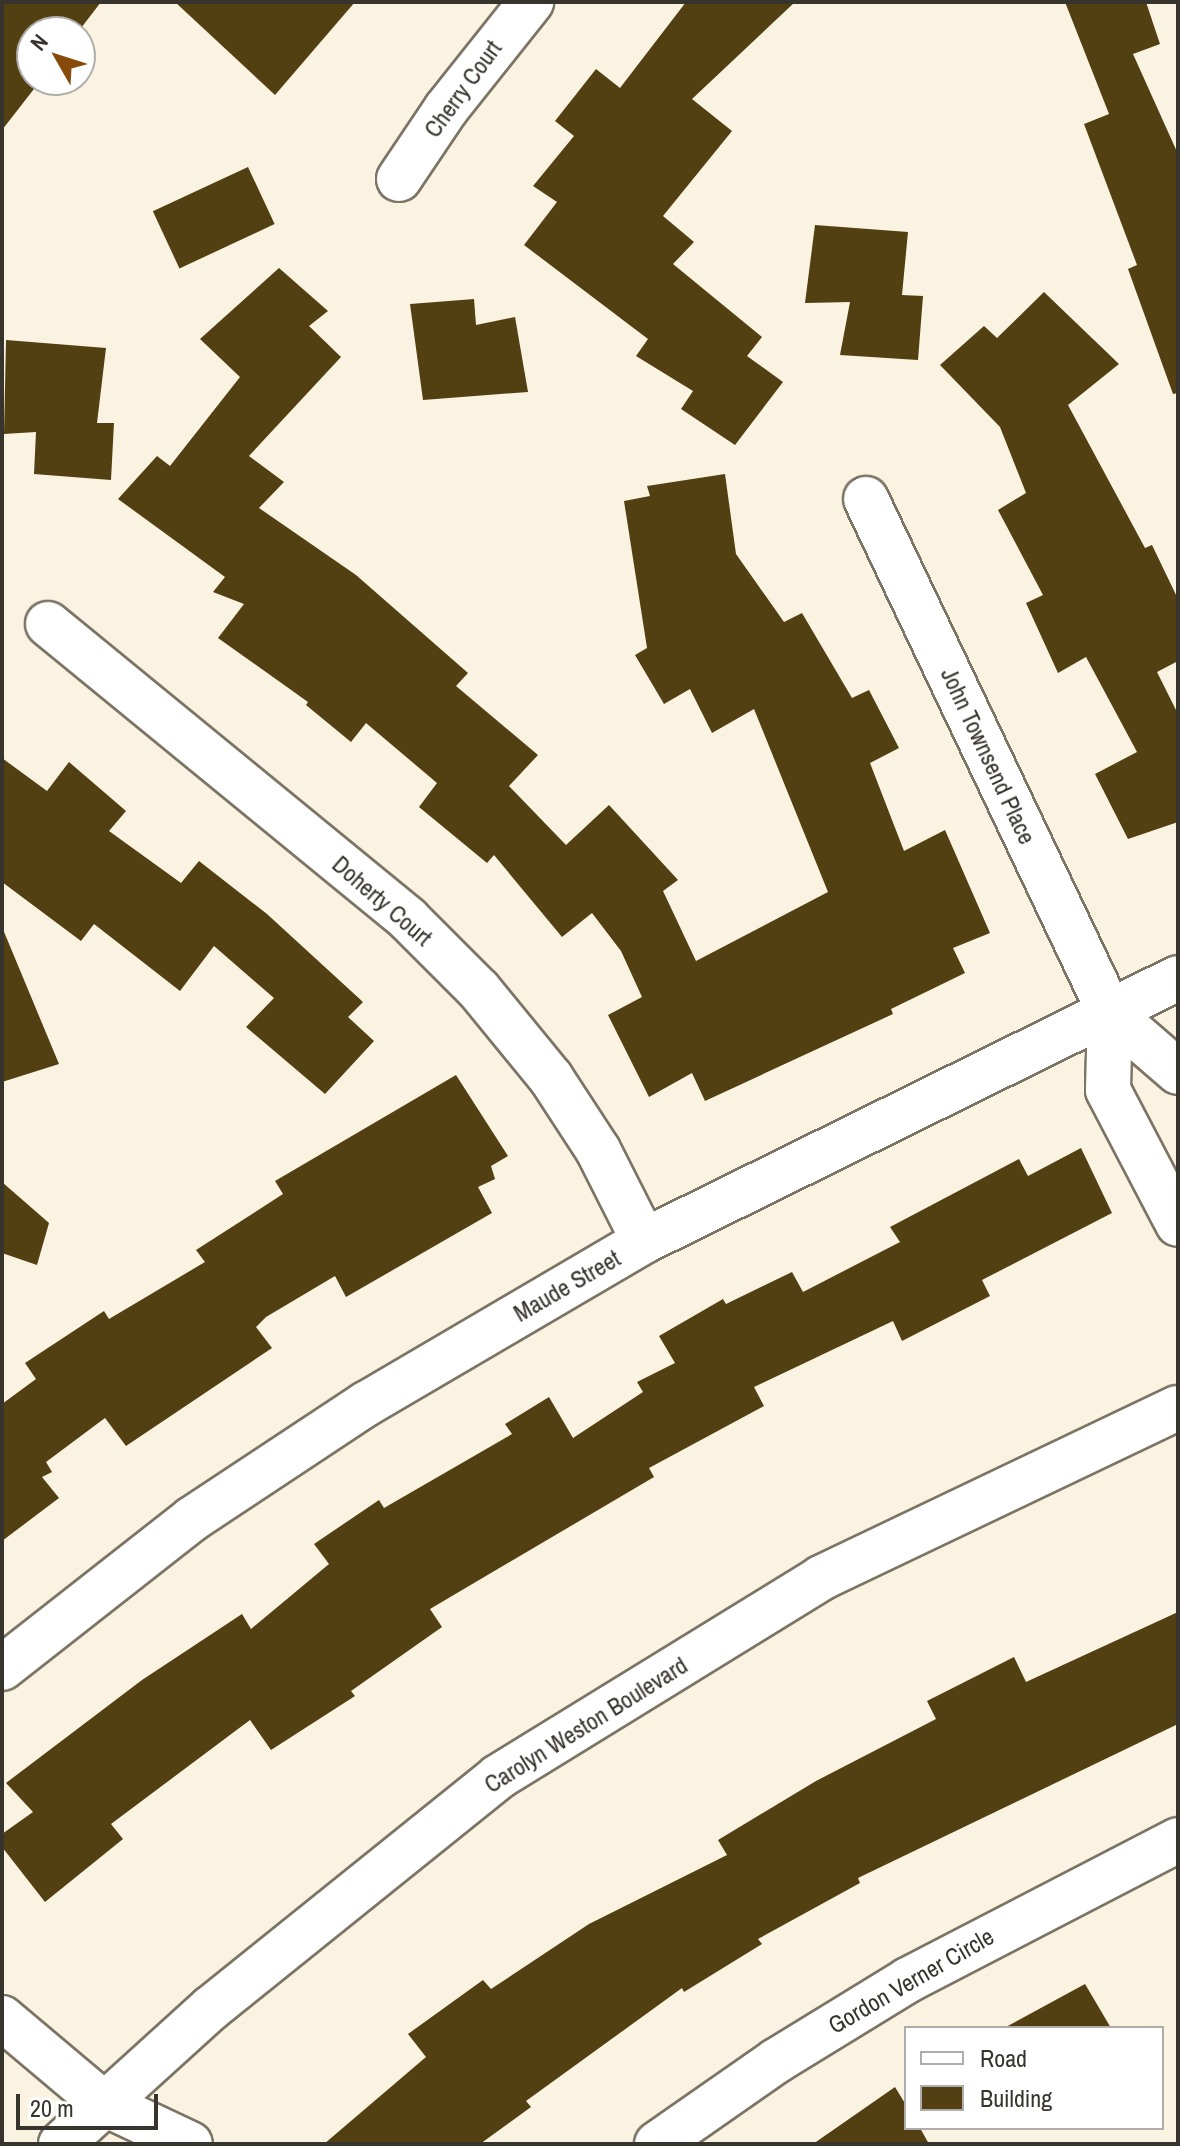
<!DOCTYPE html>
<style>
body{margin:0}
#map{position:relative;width:1180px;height:2146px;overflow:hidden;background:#fbf3e1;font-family:"Archivo Narrow",sans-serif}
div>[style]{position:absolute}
.building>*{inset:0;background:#523f12;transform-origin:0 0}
.roads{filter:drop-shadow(2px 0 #7c7464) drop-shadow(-2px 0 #7c7464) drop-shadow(0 2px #7c7464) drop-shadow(0 -2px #7c7464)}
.street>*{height:44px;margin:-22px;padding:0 22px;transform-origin:22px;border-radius:22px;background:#fff}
.secondary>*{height:44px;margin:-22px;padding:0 22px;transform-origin:22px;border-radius:22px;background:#fff}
span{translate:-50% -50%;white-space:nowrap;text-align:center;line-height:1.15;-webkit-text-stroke:8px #fff;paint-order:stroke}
.street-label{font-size:24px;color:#37332d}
.frame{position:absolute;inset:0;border:4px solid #37332d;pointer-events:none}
.legend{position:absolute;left:904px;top:2026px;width:260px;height:104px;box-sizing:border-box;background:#fff;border:2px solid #afadab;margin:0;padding:10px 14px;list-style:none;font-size:24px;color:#37332d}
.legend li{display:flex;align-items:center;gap:16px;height:40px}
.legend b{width:40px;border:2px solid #afadab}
.north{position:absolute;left:16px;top:16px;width:80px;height:80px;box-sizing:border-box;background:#fff;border:2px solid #afadab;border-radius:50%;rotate:309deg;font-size:22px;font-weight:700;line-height:32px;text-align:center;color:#37332d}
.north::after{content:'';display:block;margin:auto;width:28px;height:36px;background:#884a0b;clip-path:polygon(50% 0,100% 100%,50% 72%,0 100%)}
.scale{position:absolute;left:16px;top:2094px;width:142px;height:36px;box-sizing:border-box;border:4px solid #37332d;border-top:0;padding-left:10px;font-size:24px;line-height:28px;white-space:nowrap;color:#37332d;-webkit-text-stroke:6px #fff;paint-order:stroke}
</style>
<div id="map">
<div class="building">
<div style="clip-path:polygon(2px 2px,101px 2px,78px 32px,32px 32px,32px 80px,41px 80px,2px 130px)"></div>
<div style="clip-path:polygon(175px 2px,355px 2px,275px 95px)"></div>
<div style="clip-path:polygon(686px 2px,795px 2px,692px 99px,732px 131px,663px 216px,694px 242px,673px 264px,762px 337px,747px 356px,783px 382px,735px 445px,681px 409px,693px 391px,636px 356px,648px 339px,524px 245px,557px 202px,533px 186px,574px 136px,555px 121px,596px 69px,620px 88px)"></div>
<div style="clip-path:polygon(1065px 2px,1146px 2px,1160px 44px,1133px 54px,1178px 154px,1178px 393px,1173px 394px,1128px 269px,1137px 265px,1084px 124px,1109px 114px)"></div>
<div style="left:248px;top:167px;width:63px;height:105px;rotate:65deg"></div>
<div style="clip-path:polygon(815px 225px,908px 232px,902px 295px,923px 296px,918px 360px,840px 355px,850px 302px,805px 303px)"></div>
<div style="clip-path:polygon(279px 268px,328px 311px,309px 326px,341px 357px,249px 456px,284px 482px,259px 508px,356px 575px,468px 673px,456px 686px,538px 755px,509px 786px,566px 845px,609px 805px,678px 880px,663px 891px,696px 961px,828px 892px,754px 709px,712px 733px,690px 689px,664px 704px,635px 655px,647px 648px,624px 501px,650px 496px,647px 486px,725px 474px,736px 554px,784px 622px,802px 613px,852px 698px,869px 690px,899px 748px,870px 763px,904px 851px,945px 830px,990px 933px,953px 948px,965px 973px,891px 1009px,893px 1014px,705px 1101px,692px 1073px,649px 1097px,608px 1015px,642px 997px,621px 951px,592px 913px,562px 937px,494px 855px,487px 863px,419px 807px,437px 783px,366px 723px,351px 742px,306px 705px,308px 702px,218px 638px,244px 604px,213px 592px,225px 577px,118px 499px,157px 456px,170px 466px,240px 377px,200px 339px)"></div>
<div style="clip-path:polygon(1044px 292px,1119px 364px,1068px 405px,1145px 548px,1152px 545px,1178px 599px,1178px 661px,1157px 672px,1178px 714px,1178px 822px,1128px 839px,1095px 774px,1137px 752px,1086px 657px,1058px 673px,1026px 603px,1043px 595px,998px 510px,1026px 493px,1000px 427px,940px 365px,984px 326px,997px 338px)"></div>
<div style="clip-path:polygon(474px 299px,476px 325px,515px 317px,528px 392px,423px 400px,410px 304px)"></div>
<div style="clip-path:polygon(6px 340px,106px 348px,97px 423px,114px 423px,111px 480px,34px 474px,36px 432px,4px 434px)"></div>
<div style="clip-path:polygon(2px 758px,47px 791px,69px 762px,126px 811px,109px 831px,181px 883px,199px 861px,267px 914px,363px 1002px,348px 1017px,374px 1041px,325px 1094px,246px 1027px,274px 998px,214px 946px,180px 991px,94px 924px,81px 941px,2px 882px)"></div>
<div style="clip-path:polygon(2px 927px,59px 1064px,2px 1082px)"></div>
<div style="clip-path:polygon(456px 1075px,508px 1156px,491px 1166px,495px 1179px,478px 1187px,492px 1213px,346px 1297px,335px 1276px,266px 1317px,256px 1327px,272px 1348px,126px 1446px,105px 1418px,46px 1462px,52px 1472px,42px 1477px,59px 1498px,2px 1541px,2px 1404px,36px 1379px,25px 1363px,104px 1311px,109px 1319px,205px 1262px,196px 1250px,283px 1194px,275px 1181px)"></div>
<div style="clip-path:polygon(1081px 1148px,1112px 1213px,982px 1280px,990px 1296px,902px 1341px,893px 1321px,754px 1387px,764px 1406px,649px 1468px,654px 1477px,430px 1609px,442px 1627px,351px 1691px,355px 1696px,271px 1750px,250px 1720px,111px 1824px,123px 1839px,45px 1902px,2px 1847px,2px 1834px,33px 1812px,6px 1783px,142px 1680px,242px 1614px,251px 1629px,329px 1564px,314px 1544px,379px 1500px,384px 1508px,512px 1434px,505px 1424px,549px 1397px,573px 1438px,643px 1392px,637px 1382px,675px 1363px,659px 1336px,723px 1299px,726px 1304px,792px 1272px,803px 1292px,900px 1242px,890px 1227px,1019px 1159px,1028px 1176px)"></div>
<div style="clip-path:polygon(2px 1182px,49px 1223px,37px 1265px,2px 1253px)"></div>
<div style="clip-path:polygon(1178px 1612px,1178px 1724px,858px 1878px,860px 1883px,758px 1939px,762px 1944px,684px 1992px,682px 1988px,526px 2101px,531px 2107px,480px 2144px,324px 2144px,426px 2057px,408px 2034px,483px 1980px,491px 1989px,589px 1924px,727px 1855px,718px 1840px,816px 1781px,936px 1719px,927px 1701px,1014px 1657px,1026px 1682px)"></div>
<div style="clip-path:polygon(1085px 1984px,1111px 2028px,1004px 2028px)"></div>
<div style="clip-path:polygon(895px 2087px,906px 2105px,906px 2128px,920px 2128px,929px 2144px,813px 2144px)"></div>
</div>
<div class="roads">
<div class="street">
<div style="left:399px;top:179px;width:84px;rotate:-56.1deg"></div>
<div style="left:446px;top:109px;width:137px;rotate:-51.5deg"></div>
<div style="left:866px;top:499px;width:569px;rotate:64.61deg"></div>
<div style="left:1110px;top:1013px;width:90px;rotate:40.9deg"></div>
<div style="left:48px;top:624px;width:465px;rotate:39.3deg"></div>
<div style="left:408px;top:919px;width:100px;rotate:45deg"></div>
<div style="left:479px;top:990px;width:114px;rotate:50.7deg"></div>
<div style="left:551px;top:1078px;width:86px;rotate:56.9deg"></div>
<div style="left:598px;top:1150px;width:102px;rotate:63.2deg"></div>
<div style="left:1110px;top:1013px;width:77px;rotate:91.5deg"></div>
<div style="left:1108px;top:1090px;width:151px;rotate:62.4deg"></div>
<div style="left:2px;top:1668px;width:241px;rotate:-38.1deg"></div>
<div style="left:192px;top:1519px;width:209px;rotate:-33.5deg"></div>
<div style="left:366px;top:1404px;width:322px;rotate:-30.4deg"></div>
<div style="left:644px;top:1241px;width:595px;rotate:-26.22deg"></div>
<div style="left:2px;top:2018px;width:132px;rotate:40.1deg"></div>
<div style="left:103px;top:2103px;width:96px;rotate:25.2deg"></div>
<div style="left:657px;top:2144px;width:145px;rotate:-34.9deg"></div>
<div style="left:776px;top:2061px;width:155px;rotate:-31.5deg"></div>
<div style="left:908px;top:1980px;width:304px;rotate:-27.4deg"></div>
</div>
<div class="secondary">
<div style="left:61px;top:2144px;width:202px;rotate:-42.2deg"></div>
<div style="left:211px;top:2008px;width:368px;rotate:-38.8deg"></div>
<div style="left:498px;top:1777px;width:379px;rotate:-31.6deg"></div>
<div style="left:821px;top:1578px;width:395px;rotate:-25.5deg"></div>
</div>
</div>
<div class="street-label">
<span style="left:463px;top:89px;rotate:-54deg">Cherry Court</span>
<span style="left:988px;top:756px;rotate:65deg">John Townsend Place</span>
<span style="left:382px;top:901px;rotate:41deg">Doherty Court</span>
<span style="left:567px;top:1286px;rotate:-30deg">Maude Street</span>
<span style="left:586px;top:1725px;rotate:-32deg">Carolyn Weston Boulevard</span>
<span style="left:911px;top:1981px;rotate:-30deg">Gordon Verner Circle</span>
</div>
<div class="frame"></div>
<ul class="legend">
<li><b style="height:10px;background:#fff"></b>Road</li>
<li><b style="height:22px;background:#523f12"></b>Building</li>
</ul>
<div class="north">N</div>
<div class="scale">20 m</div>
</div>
